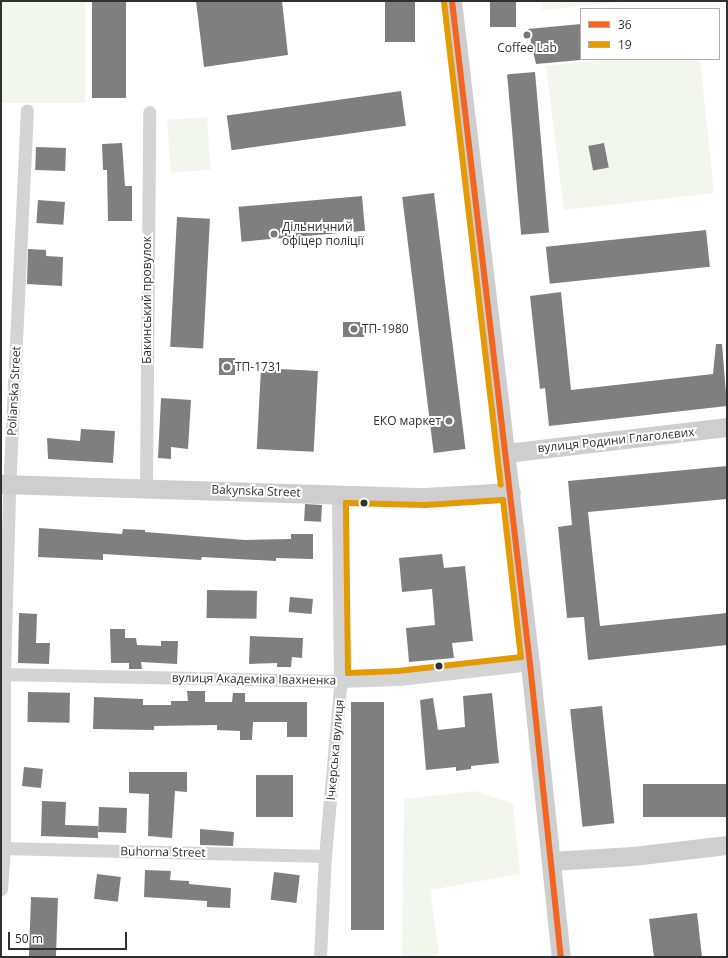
<!DOCTYPE html>
<meta charset="utf-8">
<style>
body{margin:0}
#map{position:relative;width:728px;height:958px;overflow:hidden;background:#fff;font-family:"Open Sans",sans-serif}
div>[style]{position:absolute}
.green>*{inset:0;background:#f3f6ec;transform-origin:0 0}
.building>*{inset:0;background:#7f7f7f;transform-origin:0 0}
.street>*{height:13px;margin:-6.5px;padding:0 6.5px;transform-origin:6.5px;border-radius:6.5px;background:#d4d4d4}
.secondary>*{height:19px;margin:-9.5px;padding:0 9.5px;transform-origin:9.5px;border-radius:9.5px;background:#cecece}
.bus-1>*{height:6px;margin:-3px;padding:0 3px;transform-origin:3px;border-radius:3px;background:#f26522}
.bus-2>*{height:6px;margin:-3px;padding:0 3px;transform-origin:3px;border-radius:3px;background:#e39a05}
.dots>*{width:11px;height:11px;translate:-50% -50%;box-sizing:border-box;border:2px solid #fff;border-radius:50%}
span{translate:-50% -50%;white-space:nowrap;text-align:center;line-height:1.15;-webkit-text-stroke:4px #fff;paint-order:stroke}
.poi-label{font-size:12px;color:#303030}
.left{translate:0 -50%;text-align:left}
.right{translate:-100% -50%;text-align:right}
.street-label{font-size:12px;color:#303030}
.frame{position:absolute;inset:0;border:2px solid #303030;pointer-events:none}
.legend{position:absolute;left:580px;top:8px;width:140px;height:52px;box-sizing:border-box;background:#fff;border:1px solid #acacac;margin:0;padding:5px 7px;list-style:none;font-size:12px;color:#303030}
.legend li{display:flex;align-items:center;gap:8px;height:20px}
.legend b{width:20px;border:1px solid #acacac}
.scale{position:absolute;left:8px;top:932px;width:119px;height:18px;box-sizing:border-box;border:2px solid #303030;border-top:0;padding-left:5px;font-size:12px;line-height:14px;white-space:nowrap;color:#303030;-webkit-text-stroke:3px #fff;paint-order:stroke}
</style>
<div id="map">
<div class="green">
<div style="left:1px;top:1px;width:84px;height:102px"></div>
<div style="clip-path:polygon(541px 1px,630px 1px,542px 10px)"></div>
<div style="clip-path:polygon(609px 59px,700px 59px,714px 193px,564px 210px,546px 66px)"></div>
<div style="left:207px;top:117px;width:53px;height:40px;rotate:86deg"></div>
<div style="clip-path:polygon(475px 791px,513px 804px,520px 874px,430px 890px,439px 954px,431px 957px,402px 957px,404px 799px)"></div>
</div>
<div class="building">
<div style="left:92px;top:1px;width:34px;height:97px"></div>
<div style="clip-path:polygon(196px 1px,282px 1px,288px 55px,204px 67px)"></div>
<div style="left:385px;top:1px;width:30px;height:41px"></div>
<div style="left:490px;top:1px;width:26px;height:26px"></div>
<div style="clip-path:polygon(581px 24px,581px 60px,536px 64px,528px 29px)"></div>
<div style="left:535px;top:72px;width:161px;height:28px;rotate:85deg"></div>
<div style="left:401px;top:91px;width:35px;height:176px;rotate:82deg"></div>
<div style="clip-path:polygon(122px 143px,125px 186px,132px 186px,132px 221px,108px 221px,107px 170px,103px 170px,102px 144px)"></div>
<div style="left:604px;top:143px;width:25px;height:16px;rotate:79deg"></div>
<div style="left:36px;top:147px;width:30px;height:23px;rotate:2deg"></div>
<div style="left:434px;top:193px;width:258px;height:32px;rotate:83deg"></div>
<div style="left:362px;top:196px;width:35px;height:124px;rotate:85deg"></div>
<div style="left:38px;top:200px;width:27px;height:23px;rotate:4deg"></div>
<div style="left:177px;top:217px;width:33px;height:130px;rotate:3deg"></div>
<div style="left:706px;top:230px;width:37px;height:161px;rotate:84deg"></div>
<div style="clip-path:polygon(28px 249px,46px 250px,46px 256px,63px 257px,62px 286px,27px 284px)"></div>
<div style="clip-path:polygon(561px 292px,571px 390px,713px 374px,716px 344px,722px 344px,727px 406px,549px 426px,545px 388px,540px 389px,530px 296px)"></div>
<div style="left:343px;top:322px;width:21px;height:15px"></div>
<div style="left:219px;top:358px;width:16px;height:17px"></div>
<div style="left:261px;top:368px;width:57px;height:81px;rotate:3deg"></div>
<div style="clip-path:polygon(161px 398px,191px 400px,188px 449px,171px 447px,171px 459px,158px 458px)"></div>
<div style="clip-path:polygon(81px 429px,115px 431px,113px 463px,48px 459px,47px 438px,80px 441px)"></div>
<div style="clip-path:polygon(727px 466px,727px 499px,588px 512px,600px 626px,727px 613px,727px 645px,588px 660px,584px 617px,567px 618px,558px 527px,572px 525px,568px 481px)"></div>
<div style="left:305px;top:504px;width:17px;height:17px;rotate:3deg"></div>
<div style="clip-path:polygon(39px 528px,122px 534px,123px 529px,145px 530px,145px 532px,245px 540px,291px 539px,291px 534px,313px 534px,313px 559px,276px 558px,276px 561px,202px 557px,201px 560px,103px 554px,103px 560px,38px 557px)"></div>
<div style="clip-path:polygon(442px 554px,444px 568px,465px 566px,473px 641px,452px 643px,454px 658px,409px 662px,406px 628px,435px 625px,432px 589px,402px 592px,399px 558px)"></div>
<div style="left:207px;top:590px;width:50px;height:28px;rotate:1deg"></div>
<div style="left:290px;top:597px;width:23px;height:15px;rotate:5deg"></div>
<div style="clip-path:polygon(19px 613px,37px 614px,36px 643px,50px 643px,49px 664px,18px 663px)"></div>
<div style="clip-path:polygon(110px 629px,125px 629px,125px 638px,136px 638px,137px 645px,161px 646px,161px 641px,178px 641px,177px 664px,141px 662px,142px 669px,129px 669px,129px 663px,111px 663px)"></div>
<div style="clip-path:polygon(250px 636px,303px 638px,302px 658px,292px 657px,291px 667px,277px 667px,277px 663px,249px 664px)"></div>
<div style="clip-path:polygon(187px 691px,205px 691px,205px 702px,232px 702px,233px 693px,245px 693px,245px 702px,307px 702px,307px 737px,287px 737px,287px 722px,253px 722px,252px 740px,240px 740px,240px 731px,217px 730px,217px 725px,154px 726px,154px 730px,93px 729px,94px 697px,143px 699px,143px 705px,171px 705px,171px 701px,188px 701px)"></div>
<div style="left:28px;top:692px;width:42px;height:30px;rotate:1deg"></div>
<div style="clip-path:polygon(492px 693px,499px 763px,471px 766px,471px 769px,456px 771px,456px 767px,426px 770px,420px 700px,433px 698px,438px 730px,465px 727px,463px 696px)"></div>
<div style="left:351px;top:702px;width:33px;height:228px"></div>
<div style="left:602px;top:706px;width:118px;height:32px;rotate:84deg"></div>
<div style="left:24px;top:767px;width:19px;height:19px;rotate:6deg"></div>
<div style="clip-path:polygon(129px 772px,187px 772px,187px 792px,175px 791px,172px 838px,148px 836px,149px 794px,129px 793px)"></div>
<div style="left:293px;top:775px;width:42px;height:37px;rotate:90deg"></div>
<div style="left:727px;top:784px;width:33px;height:84px;rotate:90deg"></div>
<div style="clip-path:polygon(42px 801px,66px 802px,65px 825px,98px 826px,98px 838px,41px 836px)"></div>
<div style="left:99px;top:807px;width:28px;height:25px;rotate:2deg"></div>
<div style="clip-path:polygon(200px 829px,234px 832px,233px 846px,200px 845px)"></div>
<div style="clip-path:polygon(145px 870px,171px 871px,170px 880px,189px 881px,189px 884px,231px 888px,230px 908px,207px 907px,207px 901px,144px 897px)"></div>
<div style="left:274px;top:872px;width:26px;height:28px;rotate:7deg"></div>
<div style="left:97px;top:874px;width:24px;height:25px;rotate:7deg"></div>
<div style="left:31px;top:897px;width:27px;height:60px;rotate:2deg"></div>
<div style="clip-path:polygon(697px 913px,702px 957px,654px 957px,649px 919px)"></div>
</div>
<div class="street">
<div style="left:146px;top:488px;width:376px;rotate:-89.5deg"></div>
<div style="left:1px;top:674px;width:339px;rotate:1.2deg"></div>
<div style="left:340px;top:681px;width:59px;rotate:-1.9deg"></div>
<div style="left:399px;top:679px;width:132px;rotate:-6.5deg"></div>
<div style="left:1px;top:848px;width:324px;rotate:1.4deg"></div>
<div style="left:1px;top:889px;width:40px;rotate:-85.7deg"></div>
<div style="left:4px;top:849px;width:175px;rotate:-90deg"></div>
<div style="left:4px;top:674px;width:184px;rotate:-88.4deg"></div>
<div style="left:9px;top:490px;width:380px;rotate:-87.3deg"></div>
<div style="left:320px;top:957px;width:101px;rotate:-87.2deg"></div>
<div style="left:325px;top:856px;width:169px;rotate:-84.9deg"></div>
<div style="left:340px;top:688px;width:193px;rotate:-90.6deg"></div>
</div>
<div class="secondary">
<div style="left:452px;top:1px;width:668px;rotate:83.29deg"></div>
<div style="left:530px;top:664px;width:295px;rotate:84deg"></div>
<div style="left:506px;top:453px;width:223px;rotate:-6.7deg"></div>
<div style="left:1px;top:484px;width:424px;rotate:1.8deg"></div>
<div style="left:425px;top:497px;width:86px;rotate:-3.3deg"></div>
<div style="left:551px;top:861px;width:82px;rotate:-3.5deg"></div>
<div style="left:633px;top:856px;width:95px;rotate:-6.7deg"></div>
</div>
<div class="bus-1">
<div style="left:452px;top:1px;width:668px;rotate:83.29deg"></div>
<div style="left:530px;top:664px;width:295px;rotate:84deg"></div>
</div>
<div class="bus-2">
<div style="left:444px;top:2px;width:486px;rotate:83.3deg"></div>
<div style="left:503px;top:500px;width:158px;rotate:83.5deg"></div>
<div style="left:521px;top:657px;width:124px;rotate:173.5deg"></div>
<div style="left:398px;top:671px;width:50px;rotate:177.7deg"></div>
<div style="left:348px;top:673px;width:170px;rotate:-90.7deg"></div>
<div style="left:346px;top:503px;width:79px;rotate:1.5deg"></div>
<div style="left:425px;top:505px;width:78px;rotate:-3.7deg"></div>
</div>
<div class="dots">
<div style="left:527px;top:35px;background:#787878"></div>
<div style="left:274px;top:234px;background:#787878"></div>
<div style="left:354px;top:329px;background:#787878"></div>
<div style="left:227px;top:367px;background:#787878"></div>
<div style="left:449px;top:421px;background:#787878"></div>
<div style="left:364px;top:503px;background:#303030"></div>
<div style="left:439px;top:666px;background:#303030"></div>
</div>
<div class="poi-label">
<span style="left:527px;top:48px">Coffee Lab</span>
<span class="left" style="left:282px;top:234px">Дільничний<br>офіцер поліції</span>
<span class="left" style="left:362px;top:329px">ТП-1980</span>
<span class="left" style="left:235px;top:367px">ТП-1731</span>
<span class="right" style="left:441px;top:421px">ЕКО маркет</span>
</div>
<div class="street-label">
<span style="left:147px;top:300px;rotate:-90deg">Бакинський провулок</span>
<span style="left:14px;top:391px;rotate:-87deg">Polianska Street</span>
<span style="left:616px;top:440px;rotate:-6deg">вулиця Родини Глаголєвих</span>
<span style="left:256px;top:491px;rotate:2deg">Bakynska Street</span>
<span style="left:254px;top:679px;rotate:1deg">вулиця Академіка Івахненка</span>
<span style="left:335px;top:750px;rotate:-85deg">Ічкерська вулиця</span>
<span style="left:163px;top:852px;rotate:1deg">Buhorna Street</span>
</div>
<div class="frame"></div>
<ul class="legend">
<li><b style="height:5px;background:#f26522"></b>36</li>
<li><b style="height:5px;background:#e39a05"></b>19</li>
</ul>
<div class="scale">50 m</div>
</div>
